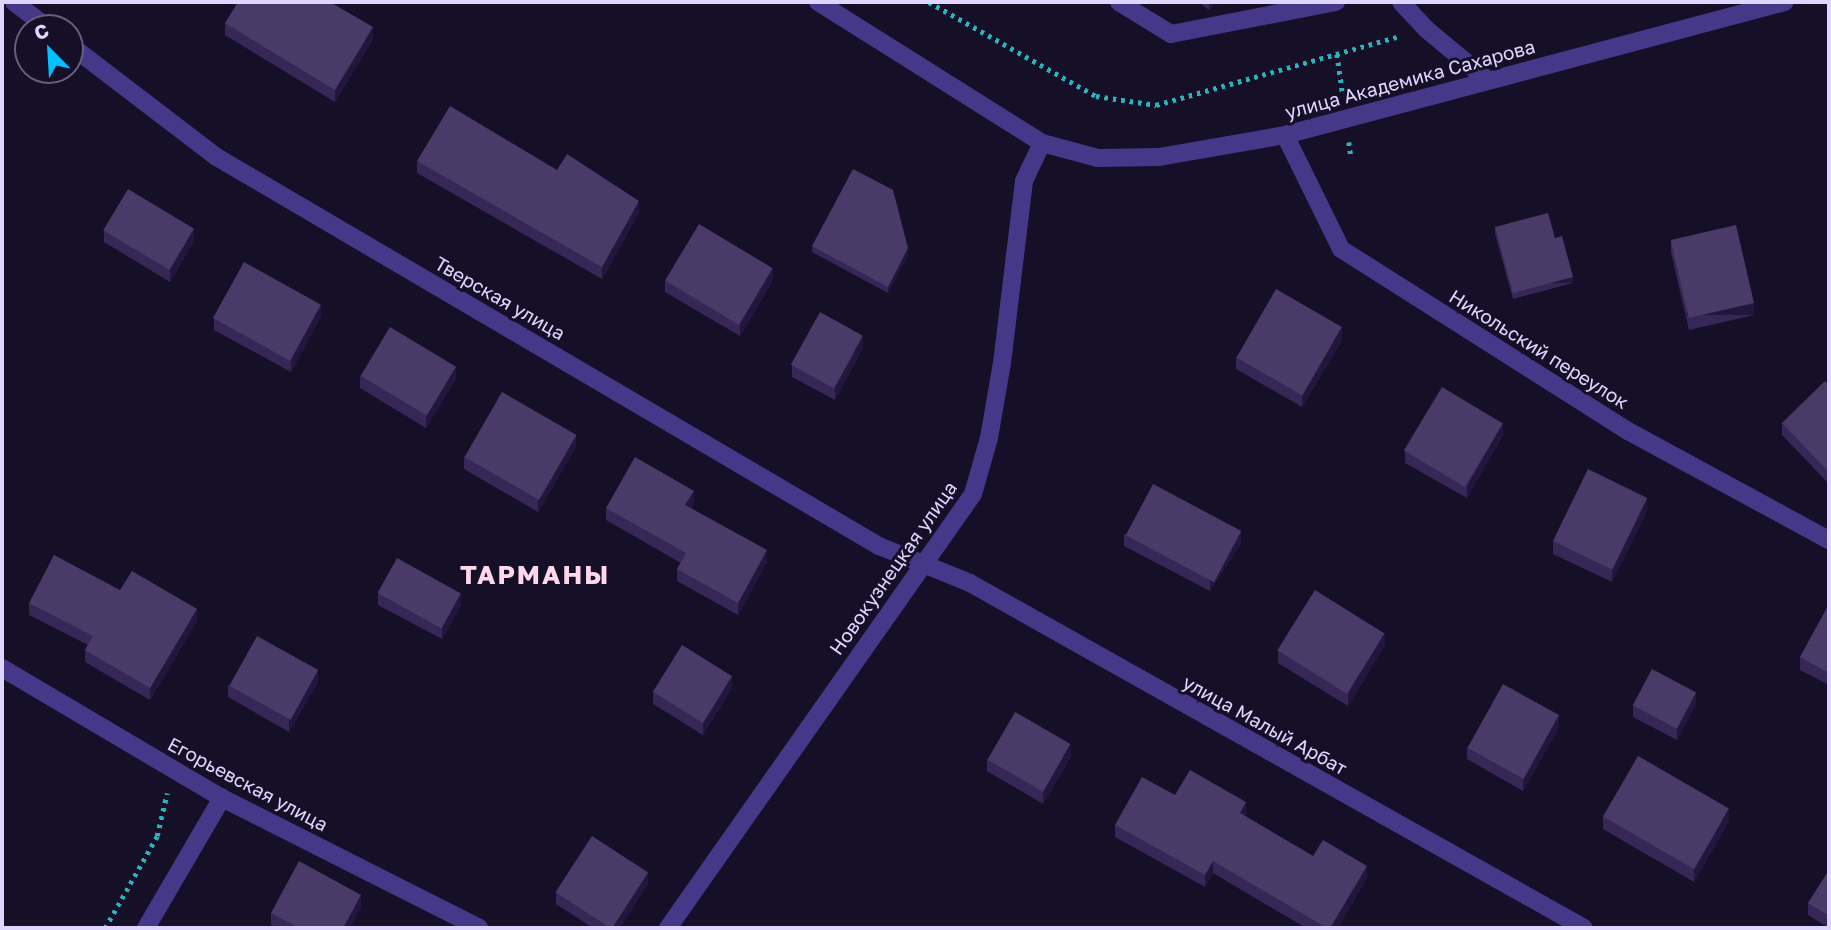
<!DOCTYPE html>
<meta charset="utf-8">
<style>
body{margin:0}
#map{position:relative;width:1831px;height:930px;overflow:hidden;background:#160f28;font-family:"Golos Text",sans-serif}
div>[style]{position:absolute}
.path>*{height:4.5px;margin-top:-2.25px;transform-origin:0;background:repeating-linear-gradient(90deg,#2bb2bd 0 3.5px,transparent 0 8.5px)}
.minor>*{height:18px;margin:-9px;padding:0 9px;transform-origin:9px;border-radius:9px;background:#463888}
.wall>*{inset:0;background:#372756}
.shaded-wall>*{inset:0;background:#22163c;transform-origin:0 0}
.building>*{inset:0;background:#493a68;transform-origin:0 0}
span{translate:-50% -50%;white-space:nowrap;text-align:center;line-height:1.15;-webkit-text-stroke:6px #160f28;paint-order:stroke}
.street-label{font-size:19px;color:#e0d5ff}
.district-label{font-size:26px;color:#ffd7eb;font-weight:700;letter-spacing:2px}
.frame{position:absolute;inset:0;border:4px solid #e0d5ff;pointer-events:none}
.north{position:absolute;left:14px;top:14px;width:70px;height:70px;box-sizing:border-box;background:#160f28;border:2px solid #675e7e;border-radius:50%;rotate:336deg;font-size:19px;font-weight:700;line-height:28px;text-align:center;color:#e0d5ff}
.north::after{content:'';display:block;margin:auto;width:24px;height:32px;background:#01c2ff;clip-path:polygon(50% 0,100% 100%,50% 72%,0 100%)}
</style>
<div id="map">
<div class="path">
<div style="left:929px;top:2px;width:192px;rotate:29.4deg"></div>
<div style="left:1096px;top:96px;width:61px;rotate:8.5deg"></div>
<div style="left:1156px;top:105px;width:254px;rotate:-15.8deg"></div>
<div style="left:1337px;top:54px;width:41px;rotate:81.7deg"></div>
<div style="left:1349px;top:142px;width:14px;rotate:82deg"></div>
<div style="left:105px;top:928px;width:106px;rotate:-60.5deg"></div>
<div style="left:157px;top:836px;width:44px;rotate:-76.9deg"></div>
</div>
<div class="minor">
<div style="left:14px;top:2px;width:43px;rotate:37.4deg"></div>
<div style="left:818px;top:2px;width:265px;rotate:32.2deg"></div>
<div style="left:1042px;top:143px;width:58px;rotate:15deg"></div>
<div style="left:1098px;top:158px;width:61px;rotate:-0.9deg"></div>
<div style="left:1159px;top:157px;width:128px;rotate:-9.9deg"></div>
<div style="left:1285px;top:135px;width:517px;rotate:-14.9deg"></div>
<div style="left:1119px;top:2px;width:61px;rotate:31.6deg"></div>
<div style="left:1171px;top:34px;width:168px;rotate:-11deg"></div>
<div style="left:1401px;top:2px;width:37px;rotate:47deg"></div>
<div style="left:1426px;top:29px;width:77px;rotate:39.7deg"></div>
<div style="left:70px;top:45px;width:183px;rotate:37.4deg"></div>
<div style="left:215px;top:156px;width:770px;rotate:30.43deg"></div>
<div style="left:879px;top:546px;width:98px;rotate:22.1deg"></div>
<div style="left:970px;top:583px;width:704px;rotate:29.33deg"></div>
<div style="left:1285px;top:135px;width:127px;rotate:63.8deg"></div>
<div style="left:1341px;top:249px;width:340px;rotate:32.4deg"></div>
<div style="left:1628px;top:431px;width:229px;rotate:28.5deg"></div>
<div style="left:2px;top:668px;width:256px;rotate:30.6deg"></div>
<div style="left:222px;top:798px;width:288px;rotate:26.8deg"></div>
<div style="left:146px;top:928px;width:151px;rotate:-59.7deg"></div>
<div style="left:668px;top:928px;width:530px;rotate:-54.9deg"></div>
<div style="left:973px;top:494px;width:58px;rotate:-74.1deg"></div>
<div style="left:989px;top:438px;width:76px;rotate:-80.2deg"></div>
<div style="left:1002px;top:363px;width:183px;rotate:-83.1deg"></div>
<div style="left:1024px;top:181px;width:42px;rotate:-64.7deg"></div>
</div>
<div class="wall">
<div style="clip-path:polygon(1198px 2px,1215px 2px,1209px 10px)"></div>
<div style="clip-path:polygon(225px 23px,373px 39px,335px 102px,225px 35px)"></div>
<div style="clip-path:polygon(417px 161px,557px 170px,639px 213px,602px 279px,417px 173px)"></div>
<div style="clip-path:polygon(1495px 227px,1555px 238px,1573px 283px,1513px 299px,1495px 234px)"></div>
<div style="clip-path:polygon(104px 230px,194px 241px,170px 282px,104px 242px)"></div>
<div style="clip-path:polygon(1671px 240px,1754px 315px,1689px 330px,1671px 252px)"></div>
<div style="clip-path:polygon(812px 246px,908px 255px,888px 293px,812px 252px)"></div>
<div style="clip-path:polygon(665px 280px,773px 280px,740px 336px,665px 292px)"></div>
<div style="clip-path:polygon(321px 316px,291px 372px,214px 330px,214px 318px)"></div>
<div style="clip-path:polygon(1342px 340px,1302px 407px,1236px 369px,1236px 357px)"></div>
<div style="clip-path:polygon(863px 348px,835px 400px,792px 377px,792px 365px)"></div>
<div style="clip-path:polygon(360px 376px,456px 379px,426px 428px,360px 388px)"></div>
<div style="clip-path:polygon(1829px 385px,1829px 484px,1782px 435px,1782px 423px)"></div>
<div style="clip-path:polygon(1503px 435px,1467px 498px,1405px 463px,1405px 451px)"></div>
<div style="clip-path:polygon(576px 447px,538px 512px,464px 469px,464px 457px)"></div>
<div style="clip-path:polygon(694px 503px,691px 508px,767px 562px,738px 615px,677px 581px,677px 569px,681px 563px,606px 520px,606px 508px)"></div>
<div style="clip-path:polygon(1647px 511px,1612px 582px,1553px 554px,1553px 541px)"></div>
<div style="clip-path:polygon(1124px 534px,1241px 543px,1210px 591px,1124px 546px)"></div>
<div style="clip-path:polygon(120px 590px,197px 621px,150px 700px,85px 662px,85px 650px,88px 645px,29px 615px,29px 603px)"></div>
<div style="clip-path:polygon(378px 593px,461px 605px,442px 639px,378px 605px)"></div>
<div style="clip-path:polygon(1829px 604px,1829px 685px,1800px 670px,1800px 657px)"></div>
<div style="clip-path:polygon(1385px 645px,1348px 706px,1278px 663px,1278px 651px)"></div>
<div style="clip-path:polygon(318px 682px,289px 732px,228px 697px,228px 685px)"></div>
<div style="clip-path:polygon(732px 688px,703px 735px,653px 704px,653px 692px)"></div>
<div style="clip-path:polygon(1696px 704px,1677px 740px,1633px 717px,1633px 705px)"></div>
<div style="clip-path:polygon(1559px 727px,1523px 791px,1467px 759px,1467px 747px)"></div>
<div style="clip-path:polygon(1071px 757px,1043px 804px,987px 771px,987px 759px)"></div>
<div style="clip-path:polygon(1175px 795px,1246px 814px,1245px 816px,1313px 856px,1367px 878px,1338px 928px,1306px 928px,1213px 873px,1205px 887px,1115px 837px,1115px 825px)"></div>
<div style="clip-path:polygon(1603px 817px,1729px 821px,1694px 882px,1603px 829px)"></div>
<div style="clip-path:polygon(1829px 870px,1829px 928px,1808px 915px,1808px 903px)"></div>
<div style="clip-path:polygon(648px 884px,620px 928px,593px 928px,556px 904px,556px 892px)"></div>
<div style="clip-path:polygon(361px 907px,349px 928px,277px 928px,271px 925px,271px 913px)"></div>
</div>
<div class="shaded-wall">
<div style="clip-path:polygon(1209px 2px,1215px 2px,1209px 10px)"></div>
<div style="clip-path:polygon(373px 27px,373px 39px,335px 102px,335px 90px)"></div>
<div style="clip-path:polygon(639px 201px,639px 213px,602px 279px,602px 267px)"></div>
<div style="clip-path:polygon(194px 228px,194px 241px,170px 282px,170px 270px)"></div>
<div style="clip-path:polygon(908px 248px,908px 255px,888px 293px,888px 287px)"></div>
<div style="clip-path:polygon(773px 268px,773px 280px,740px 336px,740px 324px)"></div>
<div style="left:1573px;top:277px;width:6px;height:62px;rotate:90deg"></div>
<div style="left:1754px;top:303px;width:12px;height:67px;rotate:90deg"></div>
<div style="clip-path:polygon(321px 304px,321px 316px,291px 372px,291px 360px)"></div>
<div style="clip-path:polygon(1342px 327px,1342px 340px,1302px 407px,1302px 395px)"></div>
<div style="clip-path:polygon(863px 336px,863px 348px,835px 400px,835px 388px)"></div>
<div style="clip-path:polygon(456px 367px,456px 379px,426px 428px,426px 416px)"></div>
<div style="clip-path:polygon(1503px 423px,1503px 435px,1467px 498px,1467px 486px)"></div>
<div style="clip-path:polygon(576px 435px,576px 447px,538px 512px,538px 500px)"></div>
<div style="clip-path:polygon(694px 491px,694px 503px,685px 517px,685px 505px)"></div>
<div style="clip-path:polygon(1647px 498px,1647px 511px,1612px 582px,1612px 570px)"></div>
<div style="clip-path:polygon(1241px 531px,1241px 543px,1210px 591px,1210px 579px)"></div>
<div style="clip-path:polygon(767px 550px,767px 562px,738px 615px,738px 603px)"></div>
<div style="clip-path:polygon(461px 593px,461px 605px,442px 639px,442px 627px)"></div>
<div style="clip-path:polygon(197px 609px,197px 621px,150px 700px,150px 688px)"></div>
<div style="clip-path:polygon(1385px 633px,1385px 645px,1348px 706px,1348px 693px)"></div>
<div style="clip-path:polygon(318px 670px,318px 682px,289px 732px,289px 720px)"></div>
<div style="clip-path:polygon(732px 676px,732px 688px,703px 735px,703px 723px)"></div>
<div style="clip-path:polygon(1696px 692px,1696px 704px,1677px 740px,1677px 728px)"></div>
<div style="clip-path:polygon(1559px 715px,1559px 727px,1523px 791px,1523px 778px)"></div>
<div style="clip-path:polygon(1071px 744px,1071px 757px,1043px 804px,1043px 792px)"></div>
<div style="clip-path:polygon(1246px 802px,1246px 814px,1240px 825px,1240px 813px)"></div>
<div style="clip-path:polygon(1729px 809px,1729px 821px,1694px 882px,1694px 870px)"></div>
<div style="clip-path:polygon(1213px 861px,1213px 873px,1205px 887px,1205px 875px)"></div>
<div style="clip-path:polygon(1367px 866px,1367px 878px,1338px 928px,1330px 928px)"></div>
<div style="clip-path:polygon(648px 872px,648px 884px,620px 928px,612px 928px)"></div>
<div style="clip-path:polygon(361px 895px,361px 907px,349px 928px,343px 928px)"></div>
</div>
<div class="building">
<div style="clip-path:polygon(238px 2px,330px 2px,373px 27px,335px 90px,225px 23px)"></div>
<div style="clip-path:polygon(450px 106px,557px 170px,567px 154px,639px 201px,602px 267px,417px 161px)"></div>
<div style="clip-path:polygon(853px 169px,893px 190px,908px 248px,888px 287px,812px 246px)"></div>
<div style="left:128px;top:189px;width:77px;height:48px;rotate:31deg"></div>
<div style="clip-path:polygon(1548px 213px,1555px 238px,1562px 236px,1573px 277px,1513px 293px,1495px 227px)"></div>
<div style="left:699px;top:224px;width:86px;height:66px;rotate:31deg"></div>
<div style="left:1736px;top:225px;width:80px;height:67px;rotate:77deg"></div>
<div style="left:244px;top:262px;width:88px;height:64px;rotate:29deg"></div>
<div style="left:1276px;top:289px;width:76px;height:79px;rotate:30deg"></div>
<div style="left:820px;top:312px;width:49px;height:60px;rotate:29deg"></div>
<div style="left:390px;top:327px;width:77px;height:57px;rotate:31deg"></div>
<div style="clip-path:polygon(1825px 381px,1829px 385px,1829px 472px,1782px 423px)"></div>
<div style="left:1442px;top:387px;width:71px;height:74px;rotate:31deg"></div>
<div style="left:502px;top:392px;width:86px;height:75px;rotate:30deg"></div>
<div style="clip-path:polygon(635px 457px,694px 491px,685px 505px,767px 550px,738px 603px,677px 569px,686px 553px,606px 508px)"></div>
<div style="left:1588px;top:469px;width:66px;height:80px;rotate:26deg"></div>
<div style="left:1153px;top:484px;width:100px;height:58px;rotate:28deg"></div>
<div style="clip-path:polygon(54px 555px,120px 590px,132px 571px,197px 609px,150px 688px,85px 650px,93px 636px,29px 603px)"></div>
<div style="left:397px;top:558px;width:73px;height:40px;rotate:29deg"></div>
<div style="left:1315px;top:590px;width:82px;height:71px;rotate:32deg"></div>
<div style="clip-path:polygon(1829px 604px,1829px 673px,1800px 657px)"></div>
<div style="left:257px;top:636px;width:70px;height:57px;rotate:29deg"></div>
<div style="left:682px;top:645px;width:59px;height:55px;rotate:32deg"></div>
<div style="left:1652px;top:669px;width:50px;height:41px;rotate:28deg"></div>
<div style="left:1503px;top:684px;width:64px;height:73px;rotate:29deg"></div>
<div style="left:1015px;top:712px;width:64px;height:55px;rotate:30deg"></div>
<div style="left:1638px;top:756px;width:105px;height:70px;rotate:30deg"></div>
<div style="clip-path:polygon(1190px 770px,1246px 802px,1240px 813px,1313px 856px,1323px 840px,1367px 866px,1330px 928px,1327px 928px,1213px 861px,1205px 875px,1115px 825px,1142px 777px,1175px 795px)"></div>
<div style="left:592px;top:836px;width:67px;height:67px;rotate:33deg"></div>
<div style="clip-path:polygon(299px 861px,361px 895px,343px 928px,299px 928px,271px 913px)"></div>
<div style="clip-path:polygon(1829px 870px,1829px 916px,1808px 903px)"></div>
</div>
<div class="street-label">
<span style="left:1410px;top:79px;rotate:-15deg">улица Академика Сахарова</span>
<span style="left:500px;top:298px;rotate:30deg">Тверская улица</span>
<span style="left:1539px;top:349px;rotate:32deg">Никольский переулок</span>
<span style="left:893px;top:568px;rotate:-55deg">Новокузнецкая улица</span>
<span style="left:1265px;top:725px;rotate:29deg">улица Малый Арбат</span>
<span style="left:248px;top:784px;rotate:28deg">Егорьевская улица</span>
</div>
<div class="district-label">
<span style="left:535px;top:575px">ТАРМАНЫ</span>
</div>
<div class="frame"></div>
<div class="north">С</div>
</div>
